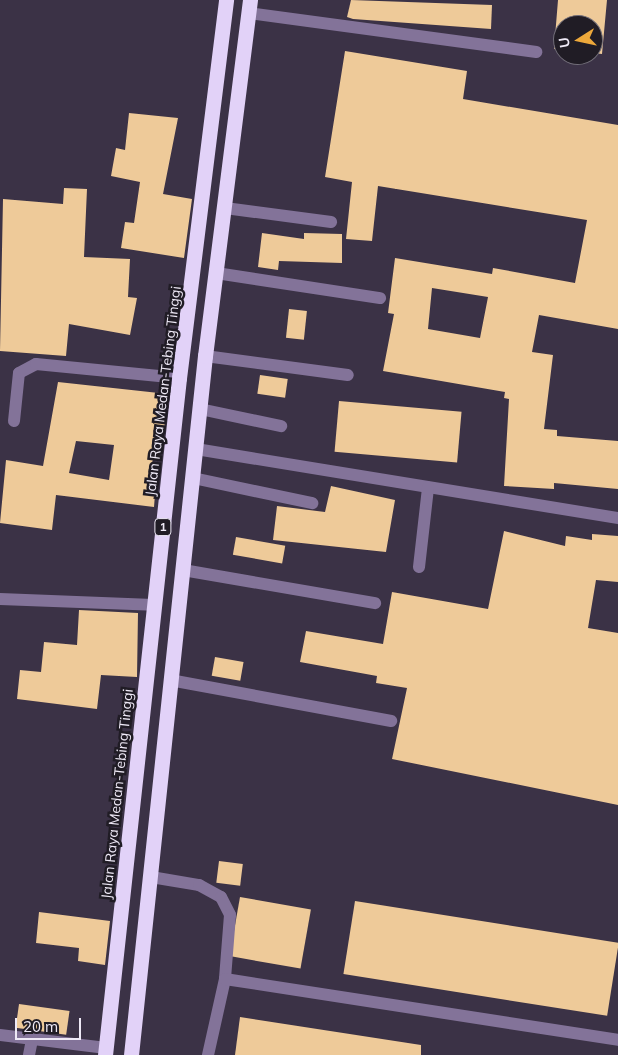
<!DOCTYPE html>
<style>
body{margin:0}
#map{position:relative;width:618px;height:1055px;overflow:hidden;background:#3b3246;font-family:Mulish,sans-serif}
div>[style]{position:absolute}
.building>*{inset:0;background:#eeca99;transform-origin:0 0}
.minor>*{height:12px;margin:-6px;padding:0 6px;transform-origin:6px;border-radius:6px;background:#837399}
.highway>*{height:15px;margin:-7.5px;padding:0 7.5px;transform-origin:7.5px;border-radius:7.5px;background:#e2d2f8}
span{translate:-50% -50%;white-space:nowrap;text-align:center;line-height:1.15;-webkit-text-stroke:5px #201c25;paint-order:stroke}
.shield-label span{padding:1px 4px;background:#201c25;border:1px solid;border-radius:4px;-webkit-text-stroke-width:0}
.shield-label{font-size:12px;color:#eee9f6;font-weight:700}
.street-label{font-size:14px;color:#eee9f6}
.north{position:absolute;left:553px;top:15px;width:50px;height:50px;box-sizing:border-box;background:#201c25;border:1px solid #726e79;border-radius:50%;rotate:260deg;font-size:14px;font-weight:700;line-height:20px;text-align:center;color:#eee9f6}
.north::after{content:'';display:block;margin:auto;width:18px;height:22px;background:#eda83b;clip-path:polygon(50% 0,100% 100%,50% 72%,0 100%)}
.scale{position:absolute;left:15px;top:1018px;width:66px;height:22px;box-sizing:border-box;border:2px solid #eee9f6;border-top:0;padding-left:6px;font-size:15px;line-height:18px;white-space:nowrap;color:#eee9f6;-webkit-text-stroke:4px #201c25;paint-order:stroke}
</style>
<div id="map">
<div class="building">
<div style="clip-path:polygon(351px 0,492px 5px,491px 29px,353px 19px,347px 17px)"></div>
<div style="clip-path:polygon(558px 0,607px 0,602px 54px,593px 53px,593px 25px,563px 25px,563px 50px,554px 49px)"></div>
<div style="clip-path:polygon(evenodd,345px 51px,467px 71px,463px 99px,618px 125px,618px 329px,539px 315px,532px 352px,553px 355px,544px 429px,557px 430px,557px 436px,618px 441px,618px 489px,554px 483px,554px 489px,504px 486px,509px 399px,504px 398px,505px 392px,383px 371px,394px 314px,388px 313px,395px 258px,492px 274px,493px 268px,575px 283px,587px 220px,378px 186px,372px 241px,346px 239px,352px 182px,325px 177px,345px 51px,432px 288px,488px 297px,480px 338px,428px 329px,432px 288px)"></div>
<div style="clip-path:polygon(129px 113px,178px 118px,163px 194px,192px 199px,184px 258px,121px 248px,125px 222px,134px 223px,140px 182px,111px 176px,116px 148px,125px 150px)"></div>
<div style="clip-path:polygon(64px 188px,87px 189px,84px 257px,130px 259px,128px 297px,137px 298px,130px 335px,69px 324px,66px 356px,0 351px,3px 199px,63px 204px)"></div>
<div style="clip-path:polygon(262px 233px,304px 239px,304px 233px,342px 234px,342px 263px,279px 261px,278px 270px,258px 267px)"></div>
<div style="left:289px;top:309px;width:18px;height:29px;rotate:6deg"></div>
<div style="left:260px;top:375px;width:28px;height:19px;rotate:8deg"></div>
<div style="clip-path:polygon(evenodd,58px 382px,168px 394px,164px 430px,158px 429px,149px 482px,156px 482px,154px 507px,56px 495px,52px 530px,0 523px,6px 460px,43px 466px,58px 382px,76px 441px,114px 445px,109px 480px,69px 473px,76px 441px)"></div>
<div style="left:339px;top:401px;width:123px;height:51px;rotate:5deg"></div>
<div style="clip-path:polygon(331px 486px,395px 500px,386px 552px,273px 540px,277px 506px,325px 512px)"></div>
<div style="clip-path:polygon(504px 531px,565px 546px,566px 536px,592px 540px,592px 534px,618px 536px,618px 582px,596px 580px,588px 628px,618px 633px,618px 805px,392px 759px,407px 688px,376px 683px,377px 676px,300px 662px,306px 631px,383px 644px,392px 592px,488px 609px)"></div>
<div style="left:236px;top:537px;width:50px;height:18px;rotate:10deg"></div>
<div style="clip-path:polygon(79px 610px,138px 613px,137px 677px,101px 675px,97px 709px,17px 699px,20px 670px,41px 672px,44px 642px,77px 645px)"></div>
<div style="left:215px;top:657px;width:29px;height:19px;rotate:10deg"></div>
<div style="left:219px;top:861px;width:24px;height:22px;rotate:7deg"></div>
<div style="left:240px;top:897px;width:72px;height:60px;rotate:10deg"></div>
<div style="left:355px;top:901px;width:267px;height:74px;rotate:9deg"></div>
<div style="clip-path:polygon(39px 912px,110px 921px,105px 965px,78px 961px,79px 948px,36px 943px)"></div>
<div style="left:19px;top:1004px;width:51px;height:24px;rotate:8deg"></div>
<div style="clip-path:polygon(240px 1017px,421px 1045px,421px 1055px,235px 1055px)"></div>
</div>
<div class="minor">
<div style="left:248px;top:13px;width:291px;rotate:7.7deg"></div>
<div style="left:225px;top:208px;width:107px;rotate:7.5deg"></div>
<div style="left:216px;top:273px;width:166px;rotate:8.7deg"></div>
<div style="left:205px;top:356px;width:144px;rotate:7.6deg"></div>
<div style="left:200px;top:409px;width:83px;rotate:11.9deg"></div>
<div style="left:14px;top:421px;width:48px;rotate:-84.1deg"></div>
<div style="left:19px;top:373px;width:19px;rotate:-28deg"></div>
<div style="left:36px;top:364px;width:144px;rotate:5.6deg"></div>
<div style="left:196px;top:449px;width:428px;rotate:9.3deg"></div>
<div style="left:193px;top:478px;width:122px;rotate:11.9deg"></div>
<div style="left:419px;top:567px;width:80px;rotate:-83.5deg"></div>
<div style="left:183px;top:570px;width:195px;rotate:9.8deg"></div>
<div style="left:0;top:599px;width:153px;rotate:2.2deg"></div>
<div style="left:170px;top:680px;width:225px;rotate:10.5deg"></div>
<div style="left:151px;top:877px;width:49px;rotate:9.5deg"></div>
<div style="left:199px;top:885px;width:25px;rotate:29deg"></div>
<div style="left:221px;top:897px;width:20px;rotate:63deg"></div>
<div style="left:230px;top:915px;width:64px;rotate:94.5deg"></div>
<div style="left:225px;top:979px;width:78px;rotate:102.6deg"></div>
<div style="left:225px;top:979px;width:398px;rotate:8.8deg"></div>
<div style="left:0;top:1035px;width:107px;rotate:7deg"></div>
<div style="left:29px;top:1055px;width:16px;rotate:-79deg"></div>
</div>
<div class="highway">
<div style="left:105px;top:1055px;width:681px;rotate:-83.76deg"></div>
<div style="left:179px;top:378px;width:381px;rotate:-82.9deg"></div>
<div style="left:131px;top:1055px;width:703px;rotate:-83.96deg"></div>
<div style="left:205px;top:356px;width:359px;rotate:-82.8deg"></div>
</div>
<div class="shield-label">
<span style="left:163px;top:527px">1</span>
</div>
<div class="street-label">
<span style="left:163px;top:391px;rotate:-83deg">Jalan Raya Medan-Tebing Tinggi</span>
<span style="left:117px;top:794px;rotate:-84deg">Jalan Raya Medan-Tebing Tinggi</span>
</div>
<div class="north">U</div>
<div class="scale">20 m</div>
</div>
